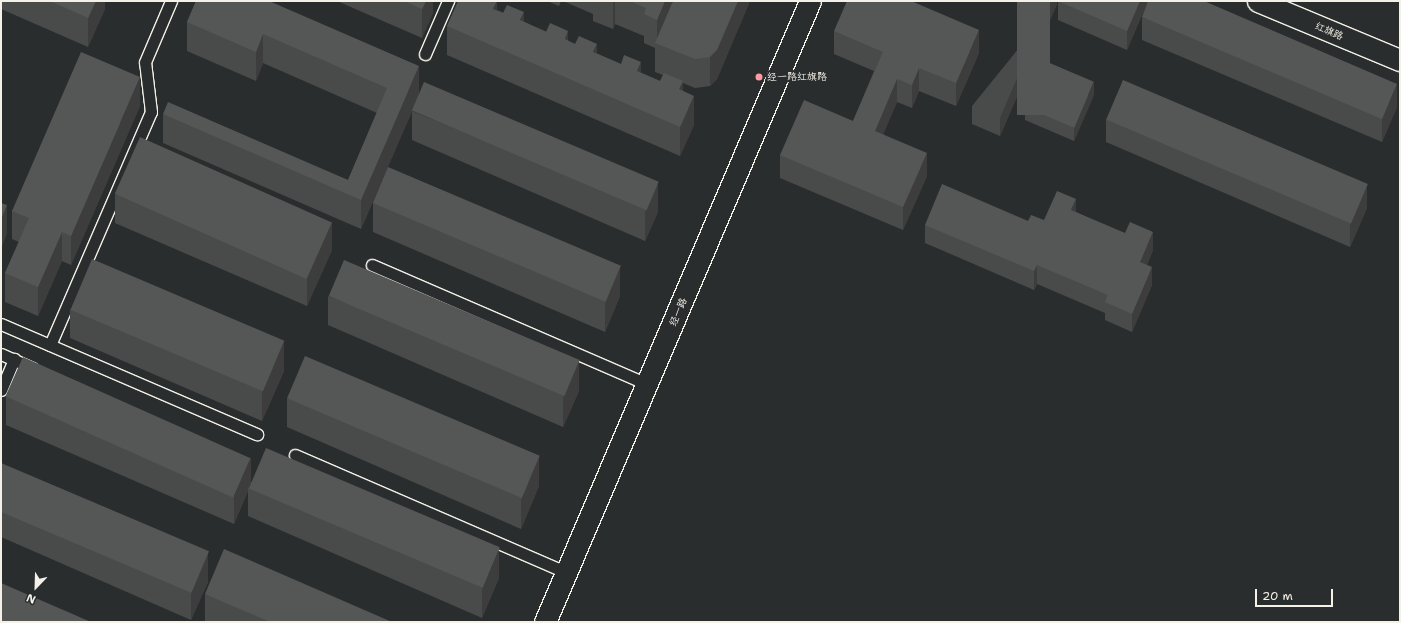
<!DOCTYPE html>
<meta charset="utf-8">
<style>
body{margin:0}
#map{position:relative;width:1401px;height:623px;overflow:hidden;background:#2a2d2e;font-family:"Shantell Sans","LXGW WenKai TC",sans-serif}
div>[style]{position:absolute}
.roads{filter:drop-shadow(1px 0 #f4f1e8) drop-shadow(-1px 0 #f4f1e8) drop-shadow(0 1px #f4f1e8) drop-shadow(0 -1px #f4f1e8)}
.service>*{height:11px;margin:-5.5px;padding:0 5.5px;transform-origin:5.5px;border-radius:5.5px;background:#2a2d2e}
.minor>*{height:21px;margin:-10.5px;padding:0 10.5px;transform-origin:10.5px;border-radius:10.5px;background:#2a2d2e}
.wall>*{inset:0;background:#494b4a}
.shaded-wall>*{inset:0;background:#3c3d3c}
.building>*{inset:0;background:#555756;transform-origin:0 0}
.dots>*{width:11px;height:11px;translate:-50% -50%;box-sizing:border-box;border:2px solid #2a2d2e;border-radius:50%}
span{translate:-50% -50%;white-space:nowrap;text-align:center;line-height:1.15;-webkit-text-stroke:4px #2a2d2e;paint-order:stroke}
.street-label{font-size:10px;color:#f4f1e8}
.poi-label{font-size:10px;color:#f4f1e8}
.left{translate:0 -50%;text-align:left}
.frame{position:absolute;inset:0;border:2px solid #f4f1e8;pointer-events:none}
.north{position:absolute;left:16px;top:567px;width:40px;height:40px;-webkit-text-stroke:3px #2a2d2e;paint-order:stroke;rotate:203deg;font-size:11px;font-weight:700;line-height:16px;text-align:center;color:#f4f1e8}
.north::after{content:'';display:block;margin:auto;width:14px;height:18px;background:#f4f1e8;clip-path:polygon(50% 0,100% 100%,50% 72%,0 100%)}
.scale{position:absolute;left:1255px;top:589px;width:78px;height:18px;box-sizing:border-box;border:2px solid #f4f1e8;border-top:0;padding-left:5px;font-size:12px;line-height:14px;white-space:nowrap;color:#f4f1e8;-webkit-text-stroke:3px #2a2d2e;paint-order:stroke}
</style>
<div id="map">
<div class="roads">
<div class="service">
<div style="left:425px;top:54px;width:58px;rotate:-66.5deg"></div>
<div style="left:372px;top:265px;width:300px;rotate:23.4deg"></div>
<div style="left:1px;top:324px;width:279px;rotate:23.3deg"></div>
<div style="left:50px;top:345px;width:254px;rotate:-66.6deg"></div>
<div style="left:151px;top:112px;width:50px;rotate:-96.8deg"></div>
<div style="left:145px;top:62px;width:66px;rotate:-66.9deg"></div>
<div style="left:1px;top:354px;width:35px;rotate:24deg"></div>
<div style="left:1px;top:390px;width:34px;rotate:-67deg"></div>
<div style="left:295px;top:455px;width:295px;rotate:23.4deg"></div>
</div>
<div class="minor">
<div style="left:1258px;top:1px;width:154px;rotate:22.6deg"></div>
<div style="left:545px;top:622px;width:675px;rotate:-66.89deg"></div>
</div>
</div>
<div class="wall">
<div style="clip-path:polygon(1px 1px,105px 1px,105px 9px,88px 47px,1px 9px)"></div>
<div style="clip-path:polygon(196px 1px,419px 95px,361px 229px,163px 143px,163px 114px,348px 180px,377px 113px,263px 63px,256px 81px,187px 51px,187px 22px)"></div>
<div style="clip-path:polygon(337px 1px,433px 1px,433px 13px,422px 38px)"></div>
<div style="clip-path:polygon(547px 1px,561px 1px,559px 6px)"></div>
<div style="clip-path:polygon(563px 1px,672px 1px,672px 4px,750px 1px,717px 79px,710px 86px,695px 88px,683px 83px,683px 91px,694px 125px,680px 156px,447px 55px,447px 26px,497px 10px,660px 81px,663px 75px,655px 72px,655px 48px,644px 43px,644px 36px,615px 24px,613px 29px,593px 21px,593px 14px)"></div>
<div style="clip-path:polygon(1057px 1px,1057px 4px,1000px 136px,972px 124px,972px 106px)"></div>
<div style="clip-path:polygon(1058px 1px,1148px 1px,1127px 50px,1058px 20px)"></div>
<div style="clip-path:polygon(1142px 17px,1397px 107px,1382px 142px,1142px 40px)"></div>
<div style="clip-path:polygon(834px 31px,979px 53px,956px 106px,919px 91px,912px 108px,897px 102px,883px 134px,927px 176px,903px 230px,780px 178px,780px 155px,853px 121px,874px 71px,834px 54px)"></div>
<div style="clip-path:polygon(1094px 95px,1074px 141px,1025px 120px,1025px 107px)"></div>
<div style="clip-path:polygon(140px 106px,71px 265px,62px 261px,38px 316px,5px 302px,5px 273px,19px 242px,12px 239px,12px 211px)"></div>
<div style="clip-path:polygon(412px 111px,658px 212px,645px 241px,412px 140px)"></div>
<div style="clip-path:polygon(1106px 119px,1367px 208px,1350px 247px,1106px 142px)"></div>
<div style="clip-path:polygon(115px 194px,332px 250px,307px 306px,115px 223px)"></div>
<div style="clip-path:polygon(373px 203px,620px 296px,605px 332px,373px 232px)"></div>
<div style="clip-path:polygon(1076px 212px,1153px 250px,1147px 265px,1152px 285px,1132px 332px,1105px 320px,1105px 313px,1037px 284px,1034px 290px,925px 243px,925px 225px,1044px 220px)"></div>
<div style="clip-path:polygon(328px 296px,579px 391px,563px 427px,328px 325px)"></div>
<div style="clip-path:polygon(70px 309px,284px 371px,262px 421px,70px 338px)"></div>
<div style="clip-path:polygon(6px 396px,251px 482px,499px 578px,482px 618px,248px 516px,248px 491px,234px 524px,6px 425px)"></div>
<div style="clip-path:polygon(287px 398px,539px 486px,521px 529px,287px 427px)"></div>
<div style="clip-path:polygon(1px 463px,208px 582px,191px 620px,1px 537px)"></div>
<div style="clip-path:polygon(205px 594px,392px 622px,205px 622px)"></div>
</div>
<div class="shaded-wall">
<div style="clip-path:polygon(96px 1px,105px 1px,105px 9px,88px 47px,88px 18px)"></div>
<div style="clip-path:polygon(426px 1px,433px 1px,433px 13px,422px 38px,422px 9px)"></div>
<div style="clip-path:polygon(497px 1px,497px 29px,493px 9px)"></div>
<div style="clip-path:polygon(613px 1px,615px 1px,615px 24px,613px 29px)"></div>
<div style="clip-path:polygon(665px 1px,672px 1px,672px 13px,657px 43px,657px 20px)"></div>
<div style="clip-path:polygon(738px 1px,750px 1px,717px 79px,710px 86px,710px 57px)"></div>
<div style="clip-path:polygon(1050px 1px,1057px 1px,1057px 4px,1000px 136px,1000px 118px)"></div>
<div style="clip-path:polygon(1140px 1px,1148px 1px,1127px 50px,1127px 31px)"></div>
<div style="clip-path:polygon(524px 12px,524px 41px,520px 20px)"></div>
<div style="clip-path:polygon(979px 30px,979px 53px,956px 106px,956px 83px)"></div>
<div style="clip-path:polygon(568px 31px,568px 60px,565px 39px)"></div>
<div style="clip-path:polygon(263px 34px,263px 63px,256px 81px,256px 52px)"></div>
<div style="clip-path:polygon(597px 44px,597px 73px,593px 52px)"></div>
<div style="clip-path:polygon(641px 62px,641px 91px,637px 71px)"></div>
<div style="clip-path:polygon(419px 66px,419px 95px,361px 229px,361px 200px)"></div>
<div style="clip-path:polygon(919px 68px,919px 91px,912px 108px,912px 85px)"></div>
<div style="clip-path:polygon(140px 77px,140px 106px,71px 265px,71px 236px)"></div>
<div style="clip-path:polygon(897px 79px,897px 102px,875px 154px,875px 131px)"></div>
<div style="clip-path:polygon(683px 81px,683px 110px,679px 89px)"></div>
<div style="clip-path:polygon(1094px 82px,1094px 95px,1074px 141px,1074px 128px)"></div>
<div style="clip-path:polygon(1397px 84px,1397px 107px,1382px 142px,1382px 119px)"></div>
<div style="clip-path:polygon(694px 96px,694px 125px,680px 156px,680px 127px)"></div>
<div style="clip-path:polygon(927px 153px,927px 176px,903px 230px,903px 207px)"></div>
<div style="clip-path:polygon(658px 183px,658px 212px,645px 241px,645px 212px)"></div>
<div style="clip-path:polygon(1367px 185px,1367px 208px,1350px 247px,1350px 224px)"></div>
<div style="clip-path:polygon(1076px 199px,1076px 217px,1071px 210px)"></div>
<div style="clip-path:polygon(7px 205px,7px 234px,1px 249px,1px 220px)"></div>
<div style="clip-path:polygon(332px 221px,332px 250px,307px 306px,307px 277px)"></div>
<div style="clip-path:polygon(62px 232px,62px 261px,38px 316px,38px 287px)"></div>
<div style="clip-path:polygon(1153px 232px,1153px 250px,1140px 280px,1140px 262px)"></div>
<div style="clip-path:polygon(1037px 265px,1037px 284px,1034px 290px,1034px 271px)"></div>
<div style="clip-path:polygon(620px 267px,620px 296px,605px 332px,605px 303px)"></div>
<div style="clip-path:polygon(1152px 267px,1152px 285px,1132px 332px,1132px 314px)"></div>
<div style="clip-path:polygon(284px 342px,284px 371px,262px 421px,262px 392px)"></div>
<div style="clip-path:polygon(579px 362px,579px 391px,563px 427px,563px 398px)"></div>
<div style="clip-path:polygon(251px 457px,251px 486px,248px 488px,248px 491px,234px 524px,234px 495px)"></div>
<div style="clip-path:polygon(539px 457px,539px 486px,521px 529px,521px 500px)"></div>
<div style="clip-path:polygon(499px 549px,499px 578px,482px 618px,482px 589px)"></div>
<div style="clip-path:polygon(208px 553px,208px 582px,191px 620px,191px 591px)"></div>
</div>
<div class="building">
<div style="clip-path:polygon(50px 1px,96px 1px,88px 18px)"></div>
<div style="clip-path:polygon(196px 1px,269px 1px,419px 66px,361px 200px,163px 114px,168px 102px,348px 180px,387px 88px,263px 34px,256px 52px,187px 22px)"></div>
<div style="clip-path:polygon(404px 1px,426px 1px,422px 9px)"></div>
<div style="clip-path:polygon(458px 1px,497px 1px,493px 9px,503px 13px,507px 5px,524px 12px,520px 20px,546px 32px,550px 23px,568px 31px,565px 39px,575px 44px,579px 36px,597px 44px,593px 52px,621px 64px,624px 55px,641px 62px,637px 71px,660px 81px,664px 73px,683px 81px,679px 89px,694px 96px,680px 127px,447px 26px)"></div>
<div style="clip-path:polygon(630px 1px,665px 1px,657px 20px,644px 14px,646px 8px)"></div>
<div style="clip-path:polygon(673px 1px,738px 1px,717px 50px,710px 57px,695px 59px,655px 43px)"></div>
<div style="clip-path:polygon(847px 1px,911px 1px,979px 30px,956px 83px,919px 68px,912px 85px,897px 79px,875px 131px,927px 153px,903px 207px,780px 155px,804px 100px,853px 121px,883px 52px,834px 31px)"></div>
<div style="left:1017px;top:1px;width:33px;height:114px"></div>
<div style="clip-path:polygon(1058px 1px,1140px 1px,1127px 31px)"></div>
<div style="clip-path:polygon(1148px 1px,1204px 1px,1397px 84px,1382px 119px,1142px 17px)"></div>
<div style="clip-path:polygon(81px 52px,140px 77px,71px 236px,62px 232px,38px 287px,5px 273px,29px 218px,12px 211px)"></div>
<div style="left:1045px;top:61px;width:53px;height:50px;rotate:23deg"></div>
<div style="left:1123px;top:80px;width:266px;height:43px;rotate:23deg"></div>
<div style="left:424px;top:82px;width:255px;height:31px;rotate:23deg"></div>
<div style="left:140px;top:137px;width:210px;height:62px;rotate:24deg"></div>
<div style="left:388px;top:167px;width:253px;height:39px;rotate:23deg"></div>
<div style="clip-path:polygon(942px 184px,1028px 221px,1031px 215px,1044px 220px,1057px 191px,1076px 199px,1071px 210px,1125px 233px,1130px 222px,1153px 232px,1140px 262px,1152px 267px,1132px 314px,1105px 302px,1108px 295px,1037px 265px,1034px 271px,925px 225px)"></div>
<div style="clip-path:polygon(1px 203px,7px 205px,1px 220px)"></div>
<div style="left:92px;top:259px;width:209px;height:55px;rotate:23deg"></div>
<div style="left:344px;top:260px;width:256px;height:39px;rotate:23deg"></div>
<div style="left:305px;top:356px;width:255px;height:46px;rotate:23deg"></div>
<div style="left:23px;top:357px;width:249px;height:43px;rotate:24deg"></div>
<div style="left:266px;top:448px;width:254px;height:44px;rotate:23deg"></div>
<div style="left:1px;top:463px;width:226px;height:45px;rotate:23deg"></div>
<div style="clip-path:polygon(224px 549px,392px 622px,270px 622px,205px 594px)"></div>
<div style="clip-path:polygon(1px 583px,91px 622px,1px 622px)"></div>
</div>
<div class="dots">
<div style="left:759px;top:77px;background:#ff9aa2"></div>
</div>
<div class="street-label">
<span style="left:1329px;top:31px;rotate:23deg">红旗路</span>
<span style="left:678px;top:312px;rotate:-67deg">经一路</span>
</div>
<div class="poi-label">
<span class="left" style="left:767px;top:77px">经一路红旗路</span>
</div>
<div class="frame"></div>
<div class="north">N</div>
<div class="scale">20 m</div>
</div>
